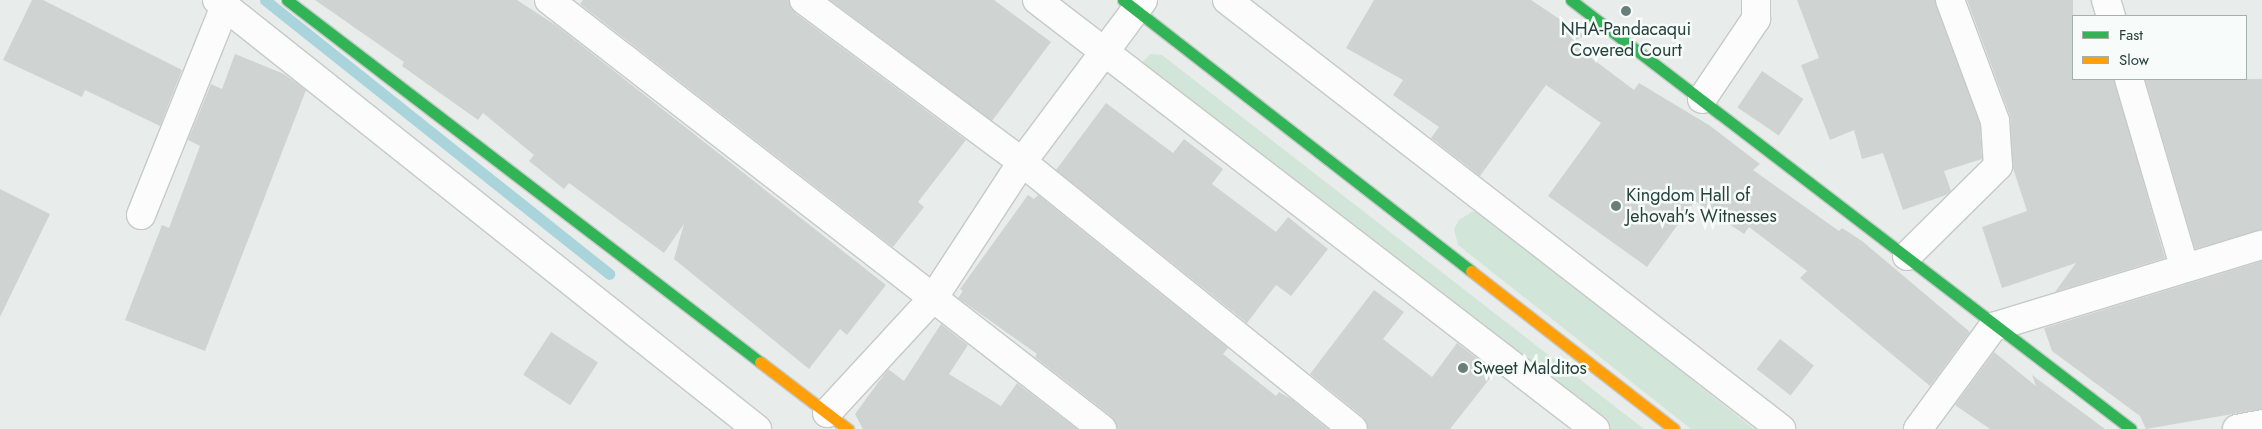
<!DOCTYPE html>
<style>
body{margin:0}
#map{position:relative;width:2262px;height:429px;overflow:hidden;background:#e8edeb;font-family:Jost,sans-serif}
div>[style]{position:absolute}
.green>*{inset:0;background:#d1e6d8}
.stream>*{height:11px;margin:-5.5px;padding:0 5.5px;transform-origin:5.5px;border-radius:5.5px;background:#a9d4db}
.building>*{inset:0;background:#cfd4d2;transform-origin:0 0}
.roads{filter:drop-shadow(1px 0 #c5cac8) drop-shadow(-1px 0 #c5cac8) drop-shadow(0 1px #c5cac8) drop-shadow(0 -1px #c5cac8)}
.street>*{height:28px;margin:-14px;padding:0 14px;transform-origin:14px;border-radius:14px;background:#fcfcfc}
.fast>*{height:11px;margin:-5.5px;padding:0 5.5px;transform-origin:5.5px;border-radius:5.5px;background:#30b455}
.slow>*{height:11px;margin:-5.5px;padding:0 5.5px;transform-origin:5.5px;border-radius:5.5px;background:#ff9f0a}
.dots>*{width:14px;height:14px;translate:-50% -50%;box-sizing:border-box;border:2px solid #f7fbf9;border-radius:50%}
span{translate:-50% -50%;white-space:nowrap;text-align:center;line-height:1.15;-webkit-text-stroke:5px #f7fbf9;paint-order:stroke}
.poi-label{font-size:18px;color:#24423a}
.left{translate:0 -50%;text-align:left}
.legend{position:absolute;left:2072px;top:15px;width:175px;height:65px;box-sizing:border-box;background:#f7fbf9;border:1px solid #a3b1ad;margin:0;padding:6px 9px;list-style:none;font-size:15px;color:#24423a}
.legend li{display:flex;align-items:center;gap:10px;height:25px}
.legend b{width:25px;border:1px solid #a3b1ad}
</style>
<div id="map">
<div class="green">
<div style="clip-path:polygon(1150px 54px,1162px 55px,1644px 429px,1605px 429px,1138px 67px)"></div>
<div style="clip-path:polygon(1473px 211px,1494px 222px,1754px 429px,1691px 429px,1458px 245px,1454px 229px,1459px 220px)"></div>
</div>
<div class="stream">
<div style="left:265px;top:0;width:440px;rotate:38.5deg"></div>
</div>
<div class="building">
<div style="clip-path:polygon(32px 0,43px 0,182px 70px,160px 126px,85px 90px,82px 97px,3px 60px)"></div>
<div style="clip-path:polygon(315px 0,517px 0,557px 26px,886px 285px,847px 335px,840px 329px,809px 369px,674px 259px,684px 224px,664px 253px,569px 183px,564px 189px,529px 161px,534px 155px,483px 113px,478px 120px,402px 66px,404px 62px)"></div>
<div style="clip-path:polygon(583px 0,789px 0,795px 13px,966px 140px,918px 202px,924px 207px,893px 247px,580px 4px)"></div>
<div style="clip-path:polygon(830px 0,994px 0,1051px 42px,992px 121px)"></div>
<div style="clip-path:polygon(1374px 0,1531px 0,1585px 36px,1570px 42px,1634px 90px,1639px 83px,1709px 125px,1760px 164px,1753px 170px,1839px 231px,1842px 228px,1862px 241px,1970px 332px,1930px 386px,1800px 278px,1807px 271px,1749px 227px,1744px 234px,1695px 201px,1647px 267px,1548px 196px,1601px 123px,1546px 85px,1480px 176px,1431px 138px,1439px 127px,1393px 95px,1403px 80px,1346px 48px)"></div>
<div style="clip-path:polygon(1797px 0,1935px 0,1980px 124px,1982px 159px,1944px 171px,1951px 191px,1946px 195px,1903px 210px,1883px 153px,1862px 159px,1854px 130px,1830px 140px,1801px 65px,1819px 58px)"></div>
<div style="clip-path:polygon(1967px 0,2073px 0,2073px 79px,2114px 79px,2165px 258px,2055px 292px,2076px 263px,2002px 288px,1982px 227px,2027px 211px,2013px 168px,2010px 116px)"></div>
<div style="clip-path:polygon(235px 54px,284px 74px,306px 90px,205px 351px,125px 320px,162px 225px,169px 228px,200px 146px,188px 140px,211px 84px,222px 89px)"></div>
<div style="left:1762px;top:71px;width:50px;height:44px;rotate:34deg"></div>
<div style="clip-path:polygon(2145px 79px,2262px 79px,2262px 230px,2195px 249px)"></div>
<div style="clip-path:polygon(1106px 103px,1173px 153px,1184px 139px,1223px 169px,1212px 184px,1276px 232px,1288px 217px,1328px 249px,1291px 296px,1276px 285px,1247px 323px,1056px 170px)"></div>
<div style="clip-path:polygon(0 189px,50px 214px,0 317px)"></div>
<div style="clip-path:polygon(1028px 195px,1034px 199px,1038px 195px,1228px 348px,1223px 354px,1276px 396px,1279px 392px,1291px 399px,1328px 429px,1117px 429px,1112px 417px,1035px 357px,1037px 354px,958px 298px,963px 291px,960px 289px)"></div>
<div style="clip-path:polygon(2262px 261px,2262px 409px,2146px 429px,2140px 416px,2052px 351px,2044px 328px)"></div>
<div style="clip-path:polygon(1374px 290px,1404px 312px,1383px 339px,1432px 377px,1457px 343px,1495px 372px,1450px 429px,1368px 429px,1363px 417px,1310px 374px)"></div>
<div style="clip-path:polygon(941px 324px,968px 345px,949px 374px,1001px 406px,1017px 383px,1077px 429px,863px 429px,855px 414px,888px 369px,904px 381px)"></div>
<div style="left:551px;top:332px;width:56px;height:51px;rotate:33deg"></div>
<div style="left:1780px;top:339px;width:43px;height:38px;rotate:38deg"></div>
<div style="clip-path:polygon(1994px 352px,2036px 386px,2032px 375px,2105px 429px,1990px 429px,1955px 405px)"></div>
</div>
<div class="roads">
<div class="street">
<div style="left:217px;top:0;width:690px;rotate:38.47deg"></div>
<div style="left:549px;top:0;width:700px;rotate:37.8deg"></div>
<div style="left:804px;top:0;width:272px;rotate:36.6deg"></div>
<div style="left:1022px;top:162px;width:425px;rotate:38.9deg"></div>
<div style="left:1037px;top:0;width:704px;rotate:37.55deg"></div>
<div style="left:1227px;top:0;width:701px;rotate:37.75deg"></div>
<div style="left:2106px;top:0;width:17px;rotate:73deg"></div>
<div style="left:2129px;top:79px;width:195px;rotate:73.6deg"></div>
<div style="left:1702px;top:99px;width:97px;rotate:-56deg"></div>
<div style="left:1756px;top:19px;width:19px;rotate:-90deg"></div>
<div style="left:141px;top:215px;width:225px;rotate:-68.1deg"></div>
<div style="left:1907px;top:256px;width:128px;rotate:-44.7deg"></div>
<div style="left:1998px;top:166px;width:45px;rotate:-93.8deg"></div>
<div style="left:1995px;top:121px;width:129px;rotate:-110.4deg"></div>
<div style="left:827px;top:413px;width:158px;rotate:-47.3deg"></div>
<div style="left:934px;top:297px;width:161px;rotate:-56.9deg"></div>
<div style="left:1022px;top:162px;width:202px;rotate:-53.2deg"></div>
<div style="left:1918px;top:429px;width:127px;rotate:-53.7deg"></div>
<div style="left:1993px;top:327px;width:281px;rotate:-17deg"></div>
<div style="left:2237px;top:429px;width:25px;rotate:-11deg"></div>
</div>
<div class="fast">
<div style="left:287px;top:0;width:596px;rotate:37.43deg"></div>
<div style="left:1123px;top:0;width:441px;rotate:37.9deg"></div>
<div style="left:1571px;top:0;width:705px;rotate:37.45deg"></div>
</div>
<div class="slow">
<div style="left:1471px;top:271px;width:257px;rotate:37.9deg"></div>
<div style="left:760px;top:362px;width:111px;rotate:37.3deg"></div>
</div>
</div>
<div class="dots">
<div style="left:1626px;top:11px;background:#697e78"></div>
<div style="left:1616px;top:206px;background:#697e78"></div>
<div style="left:1463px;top:368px;background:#697e78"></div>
</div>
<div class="poi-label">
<span style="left:1626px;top:40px">NHA-Pandacaqui<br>Covered Court</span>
<span class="left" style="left:1626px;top:206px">Kingdom Hall of<br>Jehovah's Witnesses</span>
<span class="left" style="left:1473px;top:368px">Sweet Malditos</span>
</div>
<ul class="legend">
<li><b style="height:6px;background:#30b455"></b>Fast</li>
<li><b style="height:6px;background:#ff9f0a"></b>Slow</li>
</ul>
</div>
